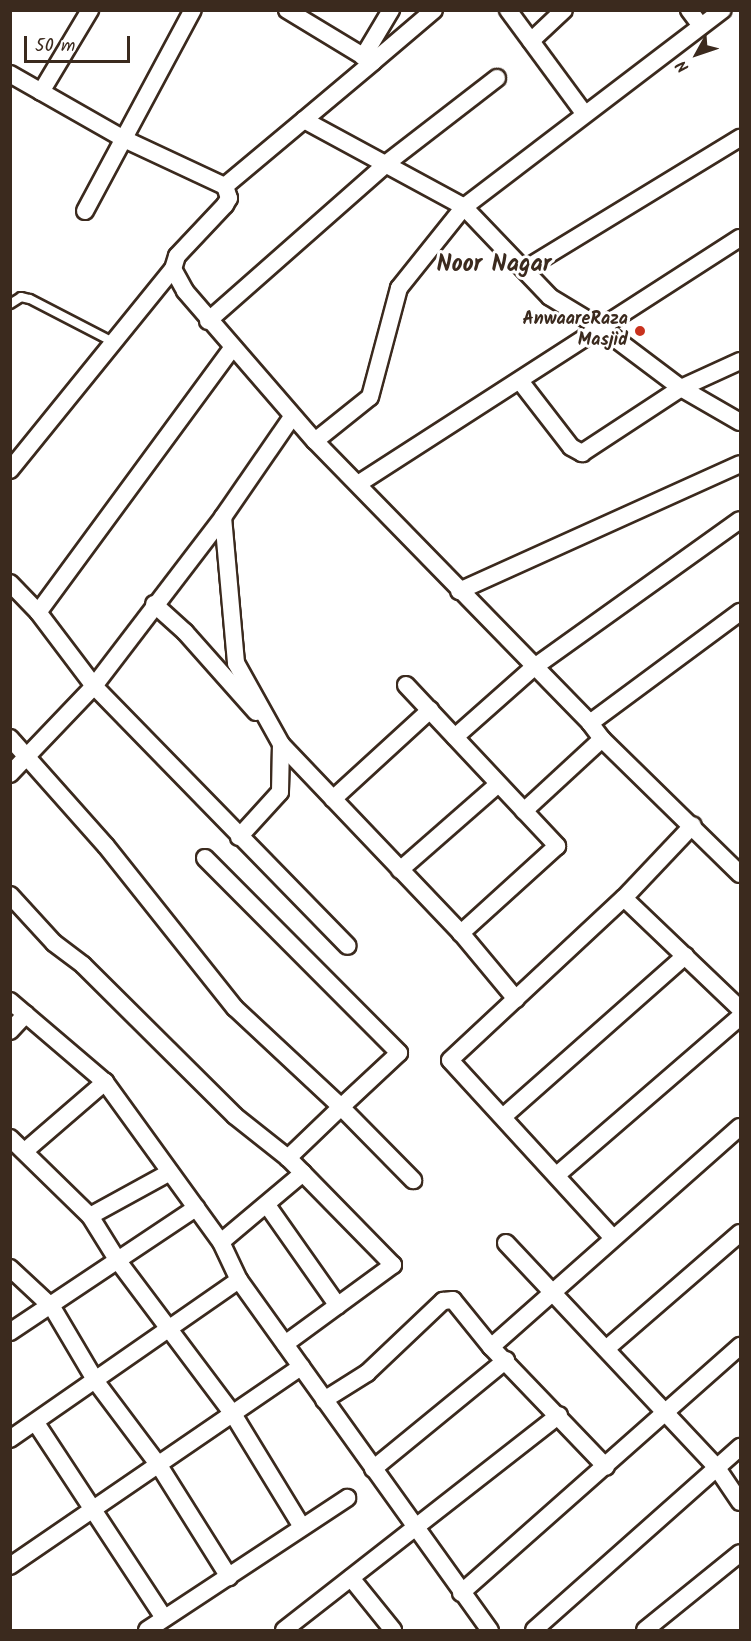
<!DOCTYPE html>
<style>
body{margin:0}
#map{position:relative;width:751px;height:1641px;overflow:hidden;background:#fff;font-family:Kalam,sans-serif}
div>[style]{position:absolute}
.roads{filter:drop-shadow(2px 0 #3b2a1e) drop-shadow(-2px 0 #3b2a1e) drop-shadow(0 2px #3b2a1e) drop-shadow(0 -2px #3b2a1e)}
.lane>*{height:8px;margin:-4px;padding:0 4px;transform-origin:4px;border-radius:4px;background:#fff}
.street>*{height:16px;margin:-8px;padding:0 8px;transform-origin:8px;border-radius:8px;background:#fff}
.dots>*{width:16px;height:16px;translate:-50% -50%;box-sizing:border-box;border:3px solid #fff;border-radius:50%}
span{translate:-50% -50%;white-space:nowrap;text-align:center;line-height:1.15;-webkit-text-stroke:6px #fff;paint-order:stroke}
.poi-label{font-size:18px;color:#3b2a1e;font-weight:700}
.right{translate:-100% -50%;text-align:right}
.district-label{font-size:24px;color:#3b2a1e;font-weight:700}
.frame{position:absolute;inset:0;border:12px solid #3b2a1e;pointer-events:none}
.north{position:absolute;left:667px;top:24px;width:60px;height:60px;-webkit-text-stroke:4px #fff;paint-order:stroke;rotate:230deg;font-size:16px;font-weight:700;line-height:24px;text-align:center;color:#3b2a1e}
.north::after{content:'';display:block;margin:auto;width:21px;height:27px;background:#3b2a1e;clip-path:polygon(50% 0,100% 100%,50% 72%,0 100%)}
.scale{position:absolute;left:24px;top:36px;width:106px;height:27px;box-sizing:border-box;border:3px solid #3b2a1e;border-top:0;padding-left:8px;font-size:18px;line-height:21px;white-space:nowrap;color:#3b2a1e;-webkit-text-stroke:4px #fff;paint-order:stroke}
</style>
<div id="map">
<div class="roads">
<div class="lane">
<div style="left:10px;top:304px;width:13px;rotate:-32deg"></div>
<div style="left:21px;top:297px;width:9px;rotate:13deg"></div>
<div style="left:30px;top:299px;width:93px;rotate:27.4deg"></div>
</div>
<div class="street">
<div style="left:287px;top:10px;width:100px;rotate:31.2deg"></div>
<div style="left:373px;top:62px;width:90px;rotate:140deg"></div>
<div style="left:304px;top:120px;width:182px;rotate:28.5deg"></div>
<div style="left:464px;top:207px;width:124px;rotate:46.3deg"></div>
<div style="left:550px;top:297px;width:60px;rotate:31.3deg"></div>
<div style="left:601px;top:328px;width:100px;rotate:36.9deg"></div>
<div style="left:681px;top:388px;width:68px;rotate:30deg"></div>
<div style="left:508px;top:10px;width:128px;rotate:53.6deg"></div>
<div style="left:689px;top:10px;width:20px;rotate:53deg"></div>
<div style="left:531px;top:41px;width:45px;rotate:-43.2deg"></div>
<div style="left:363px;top:57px;width:55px;rotate:-59.2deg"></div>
<div style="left:373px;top:62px;width:80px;rotate:-40.4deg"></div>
<div style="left:10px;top:74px;width:131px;rotate:29.7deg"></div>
<div style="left:124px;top:139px;width:111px;rotate:25deg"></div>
<div style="left:225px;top:186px;width:13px;rotate:72deg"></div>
<div style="left:229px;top:198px;width:8px;rotate:120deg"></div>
<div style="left:225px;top:205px;width:70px;rotate:133.3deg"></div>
<div style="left:177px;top:256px;width:14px;rotate:107deg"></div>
<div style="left:173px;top:269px;width:25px;rotate:61deg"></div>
<div style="left:185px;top:291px;width:198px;rotate:49.1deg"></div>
<div style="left:315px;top:441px;width:394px;rotate:45.7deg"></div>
<div style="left:590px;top:723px;width:20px;rotate:53deg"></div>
<div style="left:602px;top:739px;width:193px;rotate:44.4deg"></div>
<div style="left:41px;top:92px;width:96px;rotate:-59.1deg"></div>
<div style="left:225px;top:186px;width:103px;rotate:-39.9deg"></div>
<div style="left:85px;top:211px;width:228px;rotate:-61.8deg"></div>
<div style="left:525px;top:269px;width:252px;rotate:-31.4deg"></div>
<div style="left:208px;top:321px;width:239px;rotate:-41.4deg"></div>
<div style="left:387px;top:163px;width:139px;rotate:-37.7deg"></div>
<div style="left:233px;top:347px;width:329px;rotate:126.3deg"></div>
<div style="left:38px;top:612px;width:93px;rotate:52.9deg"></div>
<div style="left:94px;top:686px;width:363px;rotate:45.7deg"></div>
<div style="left:520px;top:381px;width:83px;rotate:52.3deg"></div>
<div style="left:571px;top:447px;width:13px;rotate:29deg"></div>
<div style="left:582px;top:453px;width:118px;rotate:-33.3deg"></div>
<div style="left:681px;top:388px;width:65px;rotate:-24.6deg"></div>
<div style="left:315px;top:441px;width:70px;rotate:-38.7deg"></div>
<div style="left:370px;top:397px;width:113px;rotate:-75.1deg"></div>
<div style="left:399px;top:288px;width:104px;rotate:-51.3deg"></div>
<div style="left:464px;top:207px;width:325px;rotate:-37.3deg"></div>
<div style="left:10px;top:470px;width:259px;rotate:-51deg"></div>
<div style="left:358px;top:484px;width:454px;rotate:-32.8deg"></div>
<div style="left:223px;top:517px;width:147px;rotate:84.9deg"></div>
<div style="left:236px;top:663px;width:93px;rotate:60.9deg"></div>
<div style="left:281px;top:744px;width:48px;rotate:91.2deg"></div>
<div style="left:280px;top:792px;width:61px;rotate:132.3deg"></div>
<div style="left:10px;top:583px;width:40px;rotate:46deg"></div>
<div style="left:459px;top:591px;width:308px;rotate:-24.3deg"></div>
<div style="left:154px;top:604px;width:42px;rotate:42.1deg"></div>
<div style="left:185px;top:632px;width:107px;rotate:48.4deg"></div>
<div style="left:406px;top:685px;width:221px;rotate:46.8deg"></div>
<div style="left:557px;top:846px;width:130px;rotate:137.8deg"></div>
<div style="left:590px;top:723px;width:187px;rotate:-36.5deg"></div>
<div style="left:455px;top:737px;width:104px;rotate:-41.5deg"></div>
<div style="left:533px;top:668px;width:254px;rotate:-35.6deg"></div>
<div style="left:10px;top:738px;width:144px;rotate:48.4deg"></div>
<div style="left:106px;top:846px;width:207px;rotate:51.5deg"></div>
<div style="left:235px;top:1008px;width:145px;rotate:43deg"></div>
<div style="left:341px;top:1107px;width:74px;rotate:136.1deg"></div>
<div style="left:288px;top:1158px;width:21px;rotate:45deg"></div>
<div style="left:303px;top:1173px;width:107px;rotate:139.9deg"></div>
<div style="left:281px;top:744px;width:261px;rotate:46.4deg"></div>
<div style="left:461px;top:933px;width:86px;rotate:50.2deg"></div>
<div style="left:10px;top:774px;width:122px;rotate:-46.3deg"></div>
<div style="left:94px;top:686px;width:213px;rotate:-52.6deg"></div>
<div style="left:223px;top:517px;width:121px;rotate:-55.4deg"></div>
<div style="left:333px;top:799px;width:132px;rotate:-42.5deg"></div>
<div style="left:524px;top:811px;width:106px;rotate:-42.7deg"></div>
<div style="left:205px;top:858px;width:275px;rotate:45.1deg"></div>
<div style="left:399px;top:1053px;width:79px;rotate:137deg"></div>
<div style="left:341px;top:1107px;width:103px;rotate:45.4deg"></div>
<div style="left:400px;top:870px;width:129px;rotate:-41.2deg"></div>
<div style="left:10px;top:895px;width:65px;rotate:47.5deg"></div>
<div style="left:54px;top:943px;width:36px;rotate:37deg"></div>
<div style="left:83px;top:965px;width:214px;rotate:44.8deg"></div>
<div style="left:235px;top:1116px;width:68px;rotate:38.4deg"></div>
<div style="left:624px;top:898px;width:161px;rotate:43.7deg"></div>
<div style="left:10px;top:1001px;width:125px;rotate:40.5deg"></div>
<div style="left:105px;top:1082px;width:198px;rotate:54.1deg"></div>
<div style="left:221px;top:1242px;width:42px;rotate:64.7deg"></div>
<div style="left:239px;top:1280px;width:431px;rotate:54.4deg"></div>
<div style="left:10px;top:1031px;width:23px;rotate:-47deg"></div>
<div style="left:504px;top:1116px;width:242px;rotate:-41.5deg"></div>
<div style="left:10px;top:1138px;width:112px;rotate:44.3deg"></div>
<div style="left:90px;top:1216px;width:53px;rotate:58.1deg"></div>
<div style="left:118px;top:1261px;width:191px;rotate:53.1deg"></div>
<div style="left:233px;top:1414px;width:132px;rotate:58.6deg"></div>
<div style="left:25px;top:1151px;width:106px;rotate:-40.8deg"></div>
<div style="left:558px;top:1174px;width:240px;rotate:-40.8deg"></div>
<div style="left:267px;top:1205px;width:123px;rotate:54.9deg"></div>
<div style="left:90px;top:1216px;width:91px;rotate:-28.8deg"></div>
<div style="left:613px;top:1238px;width:241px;rotate:-132.5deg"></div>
<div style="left:450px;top:1060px;width:238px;rotate:-43deg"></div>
<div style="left:624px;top:898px;width:100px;rotate:-46.6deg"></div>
<div style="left:506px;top:1243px;width:308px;rotate:46.8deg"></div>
<div style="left:717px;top:1468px;width:41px;rotate:55.9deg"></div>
<div style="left:10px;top:1268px;width:57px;rotate:42.9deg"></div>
<div style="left:52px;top:1307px;width:88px;rotate:59.4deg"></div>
<div style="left:97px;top:1383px;width:105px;rotate:53.1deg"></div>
<div style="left:160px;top:1467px;width:130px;rotate:57.9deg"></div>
<div style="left:10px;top:1332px;width:224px;rotate:-33.7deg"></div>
<div style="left:285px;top:1344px;width:134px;rotate:-36.2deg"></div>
<div style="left:393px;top:1265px;width:129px;rotate:-134.4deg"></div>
<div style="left:491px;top:1347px;width:332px;rotate:-41.5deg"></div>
<div style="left:606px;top:1349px;width:177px;rotate:-40.9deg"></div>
<div style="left:324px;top:1400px;width:51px;rotate:-32.1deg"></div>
<div style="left:367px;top:1373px;width:105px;rotate:-43.5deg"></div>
<div style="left:443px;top:1301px;width:10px;rotate:-6deg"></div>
<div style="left:453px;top:1300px;width:60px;rotate:51deg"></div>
<div style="left:491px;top:1347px;width:166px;rotate:46.2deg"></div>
<div style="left:36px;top:1423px;width:233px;rotate:56.7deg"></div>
<div style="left:10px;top:1439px;width:279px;rotate:-34.8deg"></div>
<div style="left:373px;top:1469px;width:172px;rotate:-39.3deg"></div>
<div style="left:10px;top:1566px;width:353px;rotate:-34.4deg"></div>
<div style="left:351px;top:1578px;width:67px;rotate:51.1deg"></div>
<div style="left:461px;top:1593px;width:373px;rotate:-41.5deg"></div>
<div style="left:147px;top:1630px;width:240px;rotate:-33.4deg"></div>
<div style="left:284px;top:1630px;width:349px;rotate:-38deg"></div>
<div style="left:534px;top:1630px;width:276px;rotate:-41.6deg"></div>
<div style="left:645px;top:1630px;width:122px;rotate:-39deg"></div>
</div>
</div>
<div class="dots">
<div style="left:640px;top:331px;background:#c8321e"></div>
</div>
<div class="poi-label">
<span class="right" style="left:628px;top:331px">AnwaareRaza<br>Masjid</span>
</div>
<div class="district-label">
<span style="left:494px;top:265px">Noor Nagar</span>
</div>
<div class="frame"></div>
<div class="north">N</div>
<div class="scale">50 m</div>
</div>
